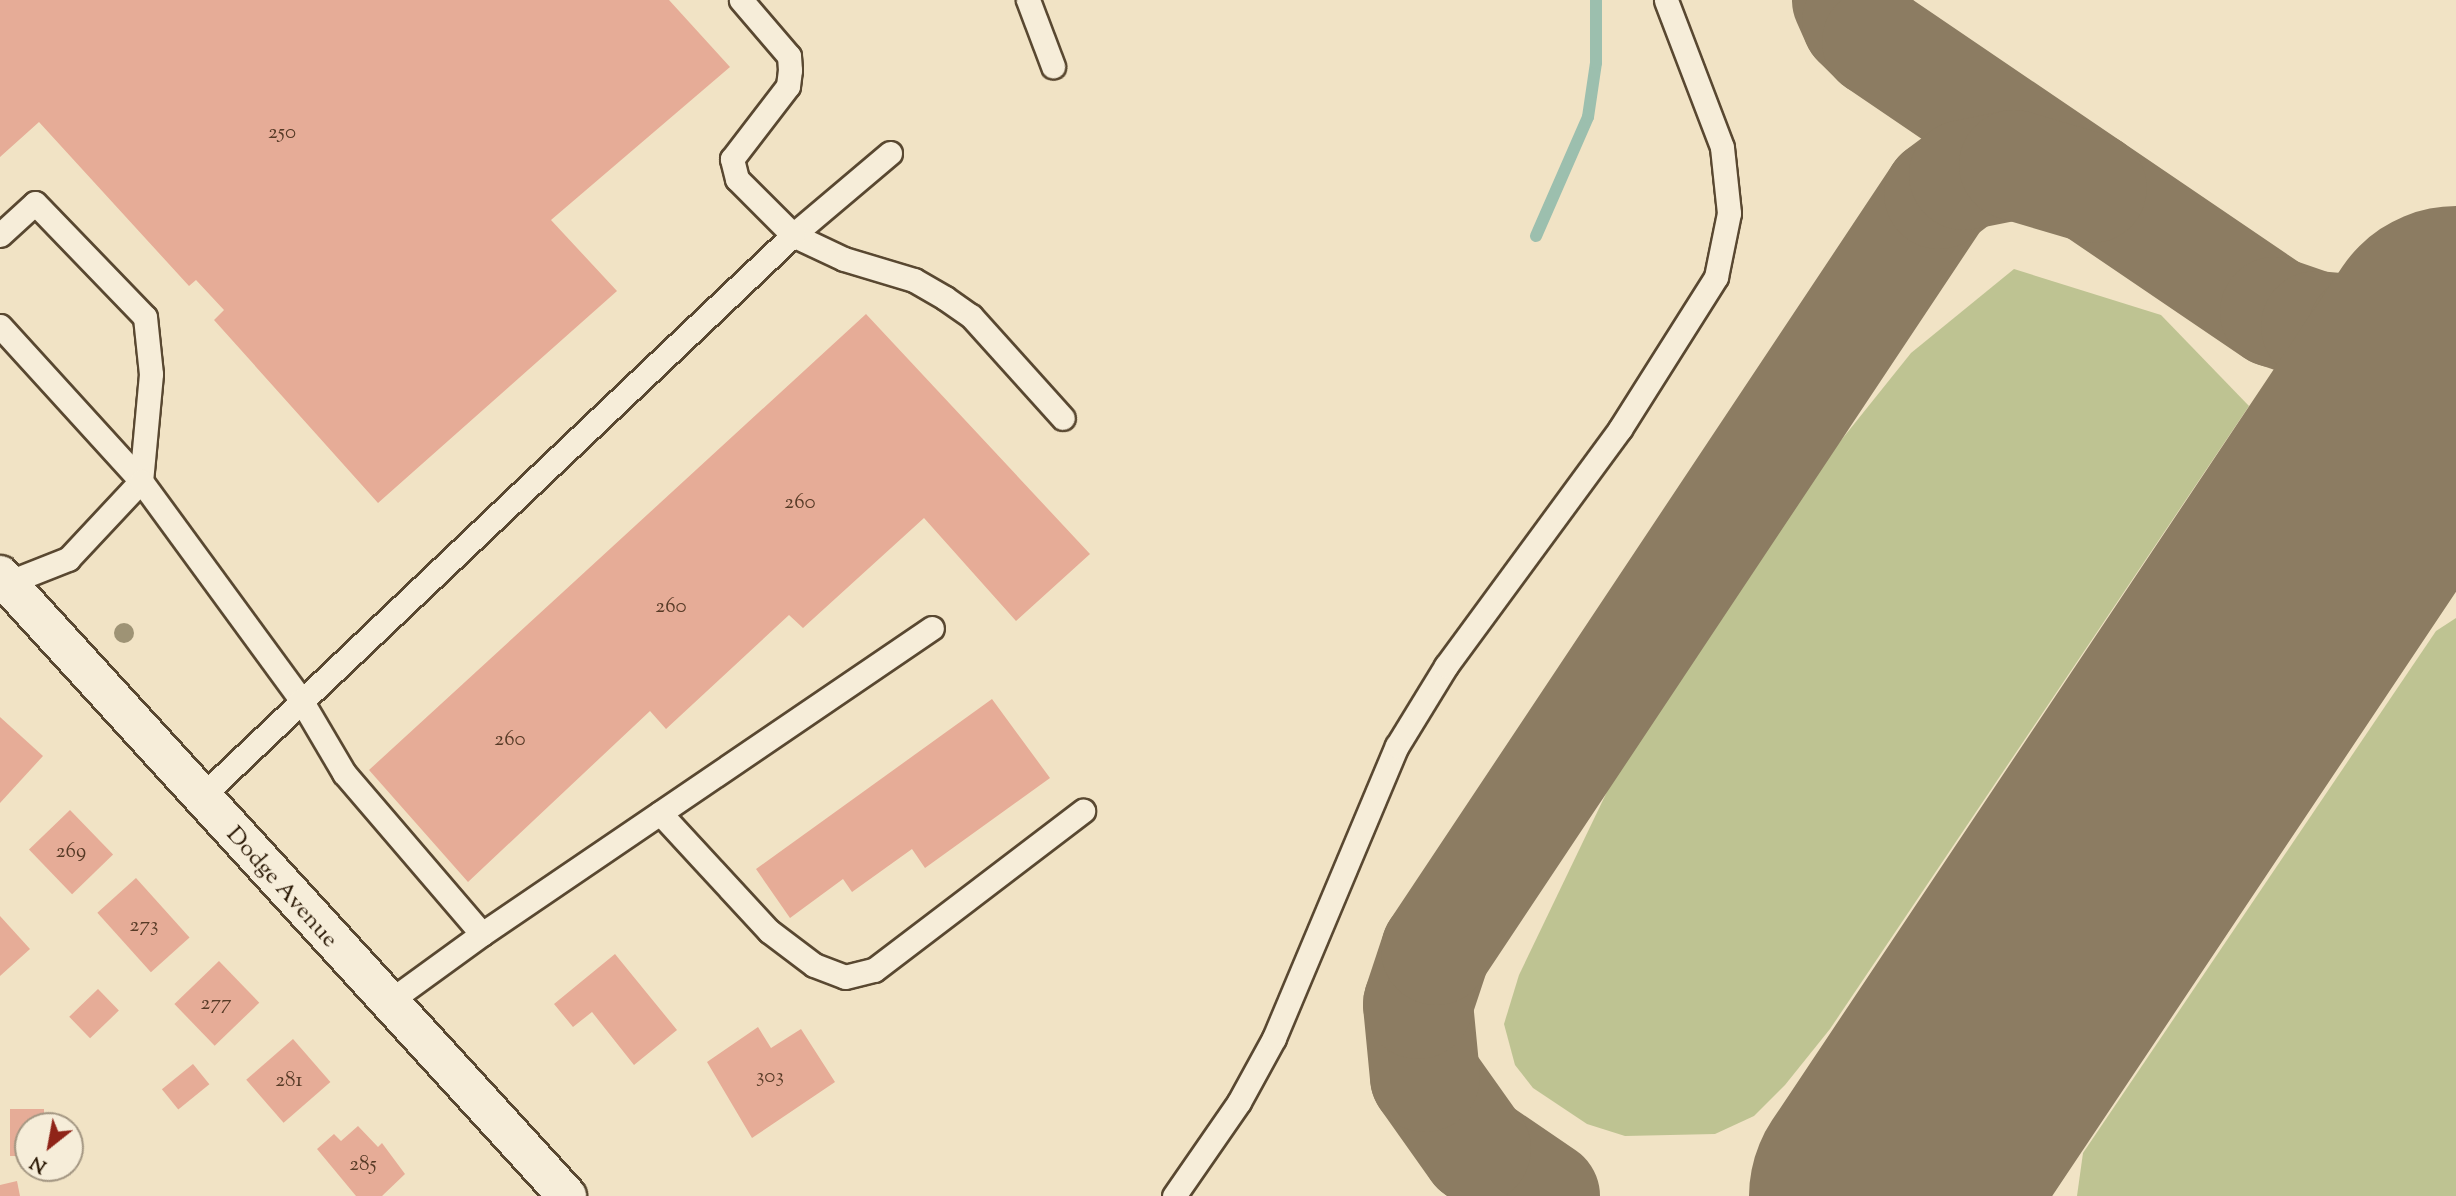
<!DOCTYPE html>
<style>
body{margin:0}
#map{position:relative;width:2456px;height:1196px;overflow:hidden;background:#f1e3c5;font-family:"Sorts Mill Goudy",serif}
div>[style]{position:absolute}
.green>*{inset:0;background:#bec392}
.stream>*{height:12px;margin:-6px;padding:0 6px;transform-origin:6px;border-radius:6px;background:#9cbfae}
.taxiway>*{height:110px;margin:-55px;padding:0 55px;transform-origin:55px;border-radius:55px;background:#8c7c62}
.runway>*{height:275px;margin:-137.5px;padding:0 137.5px;transform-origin:137.5px;border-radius:137.5px;background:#8c7c62}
.building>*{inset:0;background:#e6ac97;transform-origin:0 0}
.roads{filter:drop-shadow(2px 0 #594831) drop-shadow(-2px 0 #594831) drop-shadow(0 2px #594831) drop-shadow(0 -2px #594831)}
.lane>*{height:23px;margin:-11.5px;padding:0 11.5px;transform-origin:11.5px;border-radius:11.5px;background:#f6edd9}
.secondary>*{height:38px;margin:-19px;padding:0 19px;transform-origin:19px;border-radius:19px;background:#f6edd9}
.trees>*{width:20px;height:20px;margin:-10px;border-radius:50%;background:#9e9375}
span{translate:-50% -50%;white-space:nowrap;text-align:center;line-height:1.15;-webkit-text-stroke:5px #f6edd9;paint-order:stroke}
.number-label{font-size:21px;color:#563a26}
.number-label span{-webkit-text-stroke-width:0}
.street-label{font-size:24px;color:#261400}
.north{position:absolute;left:14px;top:1112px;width:70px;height:70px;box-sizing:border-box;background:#f6edd9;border:2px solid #a39682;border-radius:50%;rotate:211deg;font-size:19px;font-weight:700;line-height:28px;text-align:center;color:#261400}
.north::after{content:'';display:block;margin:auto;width:24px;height:32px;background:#8f2418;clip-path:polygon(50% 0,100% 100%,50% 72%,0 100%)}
</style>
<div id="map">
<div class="green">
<div style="clip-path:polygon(2014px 269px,2161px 315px,2249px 406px,1830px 1029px,1785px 1085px,1754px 1116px,1715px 1134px,1625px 1136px,1587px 1124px,1533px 1088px,1515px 1065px,1504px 1024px,1519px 975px,1616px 773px,1798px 494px,1911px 353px)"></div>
<div style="clip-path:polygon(2456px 618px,2456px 1196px,2077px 1196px,2083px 1153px,2436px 631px)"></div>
</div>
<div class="stream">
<div style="left:1536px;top:236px;width:130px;rotate:-66.4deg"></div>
<div style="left:1588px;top:117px;width:55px;rotate:-81.6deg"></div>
<div style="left:1596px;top:63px;width:63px;rotate:-90deg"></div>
</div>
<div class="taxiway">
<div style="left:1847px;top:0;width:24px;rotate:66deg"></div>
<div style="left:1857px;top:22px;width:28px;rotate:45deg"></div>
<div style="left:1877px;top:42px;width:481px;rotate:34.2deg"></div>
<div style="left:2275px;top:312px;width:43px;rotate:18.9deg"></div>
<div style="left:2316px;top:326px;width:47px;rotate:4.9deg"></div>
<div style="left:2363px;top:330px;width:51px;rotate:-10.2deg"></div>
<div style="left:2413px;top:321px;width:47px;rotate:-23.8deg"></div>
<div style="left:1545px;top:1196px;width:83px;rotate:-145.7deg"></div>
<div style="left:1476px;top:1149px;width:88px;rotate:-125.3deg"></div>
<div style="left:1425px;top:1077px;width:73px;rotate:-95.5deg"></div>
<div style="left:1418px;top:1004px;width:57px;rotate:-71.6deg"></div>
<div style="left:1436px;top:950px;width:908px;rotate:-56.36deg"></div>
<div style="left:1939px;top:194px;width:31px;rotate:-37deg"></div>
<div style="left:1964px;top:175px;width:51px;rotate:-11.3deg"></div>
<div style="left:2014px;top:165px;width:81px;rotate:16.4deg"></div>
<div style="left:1949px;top:1196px;width:102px;rotate:-85deg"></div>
</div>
<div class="runway">
<div style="left:1886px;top:1196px;width:1026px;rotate:-56.25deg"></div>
</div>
<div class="building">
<div style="clip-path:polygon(0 0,669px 0,730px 67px,551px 220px,617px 291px,378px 503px,214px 320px,224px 310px,196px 280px,189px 286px,39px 122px,0 157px)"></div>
<div style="clip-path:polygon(866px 314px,1090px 554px,1016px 621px,924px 518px,803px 628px,789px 615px,666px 729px,650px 711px,468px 882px,369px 770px)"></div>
<div style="clip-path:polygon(992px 699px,1050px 778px,925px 868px,912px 849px,852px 892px,843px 879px,790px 918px,756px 869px)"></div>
<div style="clip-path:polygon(0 717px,43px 756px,0 803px)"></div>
<div style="left:70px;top:810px;width:62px;height:57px;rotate:46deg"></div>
<div style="left:136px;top:878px;width:80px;height:52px;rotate:48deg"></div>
<div style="clip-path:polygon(0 916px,30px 949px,0 976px)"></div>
<div style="clip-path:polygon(615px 954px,677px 1030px,634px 1065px,592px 1012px,573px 1027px,554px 1004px)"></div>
<div style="left:219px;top:961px;width:58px;height:62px;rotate:46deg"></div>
<div style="left:98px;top:989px;width:30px;height:40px;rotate:46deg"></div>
<div style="clip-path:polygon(758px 1027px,771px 1048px,801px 1029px,835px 1082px,752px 1138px,707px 1062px)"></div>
<div style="left:293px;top:1039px;width:57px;height:62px;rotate:49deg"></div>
<div style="left:193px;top:1064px;width:26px;height:40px;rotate:51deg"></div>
<div style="clip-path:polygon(10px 1109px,44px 1109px,44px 1126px,28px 1126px,28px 1156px,10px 1156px)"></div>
<div style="clip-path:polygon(358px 1126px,378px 1147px,382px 1143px,405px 1174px,382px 1196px,356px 1196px,317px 1149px,334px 1134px,341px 1141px)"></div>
<div style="clip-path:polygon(17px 1181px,20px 1196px,0 1196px,0 1185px)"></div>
</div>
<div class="roads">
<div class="lane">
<div style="left:1028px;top:0;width:71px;rotate:69.3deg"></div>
<div style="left:890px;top:153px;width:127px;rotate:139.8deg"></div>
<div style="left:793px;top:235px;width:56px;rotate:25.2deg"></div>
<div style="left:844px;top:259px;width:73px;rotate:16.7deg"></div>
<div style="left:914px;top:280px;width:36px;rotate:30deg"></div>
<div style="left:945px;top:298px;width:32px;rotate:35deg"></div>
<div style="left:971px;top:316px;width:137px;rotate:48deg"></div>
<div style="left:0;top:235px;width:47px;rotate:-42.4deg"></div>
<div style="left:35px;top:203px;width:158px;rotate:46deg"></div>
<div style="left:145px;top:317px;width:57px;rotate:84deg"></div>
<div style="left:151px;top:374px;width:107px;rotate:95.3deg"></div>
<div style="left:0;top:326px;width:210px;rotate:47.7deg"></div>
<div style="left:7px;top:583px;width:66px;rotate:-21.5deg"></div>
<div style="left:68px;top:559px;width:107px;rotate:-46.9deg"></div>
<div style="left:141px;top:481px;width:271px;rotate:53.8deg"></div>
<div style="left:301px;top:700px;width:85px;rotate:59.5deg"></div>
<div style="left:344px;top:773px;width:212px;rotate:49.4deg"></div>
<div style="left:482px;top:934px;width:117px;rotate:144deg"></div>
<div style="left:200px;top:798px;width:818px;rotate:-43.51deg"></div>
<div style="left:793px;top:235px;width:79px;rotate:-135deg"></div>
<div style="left:737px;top:179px;width:21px;rotate:-104deg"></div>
<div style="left:732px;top:159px;width:92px;rotate:-52.5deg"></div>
<div style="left:788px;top:86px;width:16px;rotate:-83deg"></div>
<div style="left:790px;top:70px;width:14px;rotate:-94deg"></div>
<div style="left:789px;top:56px;width:74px;rotate:-130.6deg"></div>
<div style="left:660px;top:813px;width:161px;rotate:47.3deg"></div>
<div style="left:769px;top:931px;width:56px;rotate:37.1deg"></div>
<div style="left:814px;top:965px;width:33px;rotate:21deg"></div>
<div style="left:845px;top:977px;width:30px;rotate:-14deg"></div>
<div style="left:874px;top:970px;width:263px;rotate:-37.3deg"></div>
<div style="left:482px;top:934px;width:544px;rotate:-34.22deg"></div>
<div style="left:1174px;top:1196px;width:114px;rotate:-55.3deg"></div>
<div style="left:1239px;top:1102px;width:73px;rotate:-61.3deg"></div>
<div style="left:1274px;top:1038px;width:317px;rotate:-67.2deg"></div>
<div style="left:1397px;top:746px;width:94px;rotate:-58.5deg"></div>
<div style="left:1446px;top:666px;width:294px;rotate:-53.7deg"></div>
<div style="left:1620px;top:429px;width:180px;rotate:-57.7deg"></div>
<div style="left:1716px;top:277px;width:65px;rotate:-78.5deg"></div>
<div style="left:1729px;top:213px;width:66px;rotate:-96.1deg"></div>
<div style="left:1722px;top:147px;width:157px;rotate:-110.9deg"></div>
</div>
<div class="secondary">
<div style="left:0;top:575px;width:841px;rotate:47.6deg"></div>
</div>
</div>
<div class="trees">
<div style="left:124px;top:633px"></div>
</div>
<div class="number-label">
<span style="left:282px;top:133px">250</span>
<span style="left:800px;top:503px">260</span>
<span style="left:671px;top:607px">260</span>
<span style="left:510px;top:740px">260</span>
<span style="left:71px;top:852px">269</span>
<span style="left:144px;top:926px">273</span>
<span style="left:216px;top:1004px">277</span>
<span style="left:770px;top:1077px">303</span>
<span style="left:289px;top:1081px">281</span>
<span style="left:363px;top:1165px">285</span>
</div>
<div class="street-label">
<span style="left:281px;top:888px;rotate:48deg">Dodge Avenue</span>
</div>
<div class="north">N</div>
</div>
